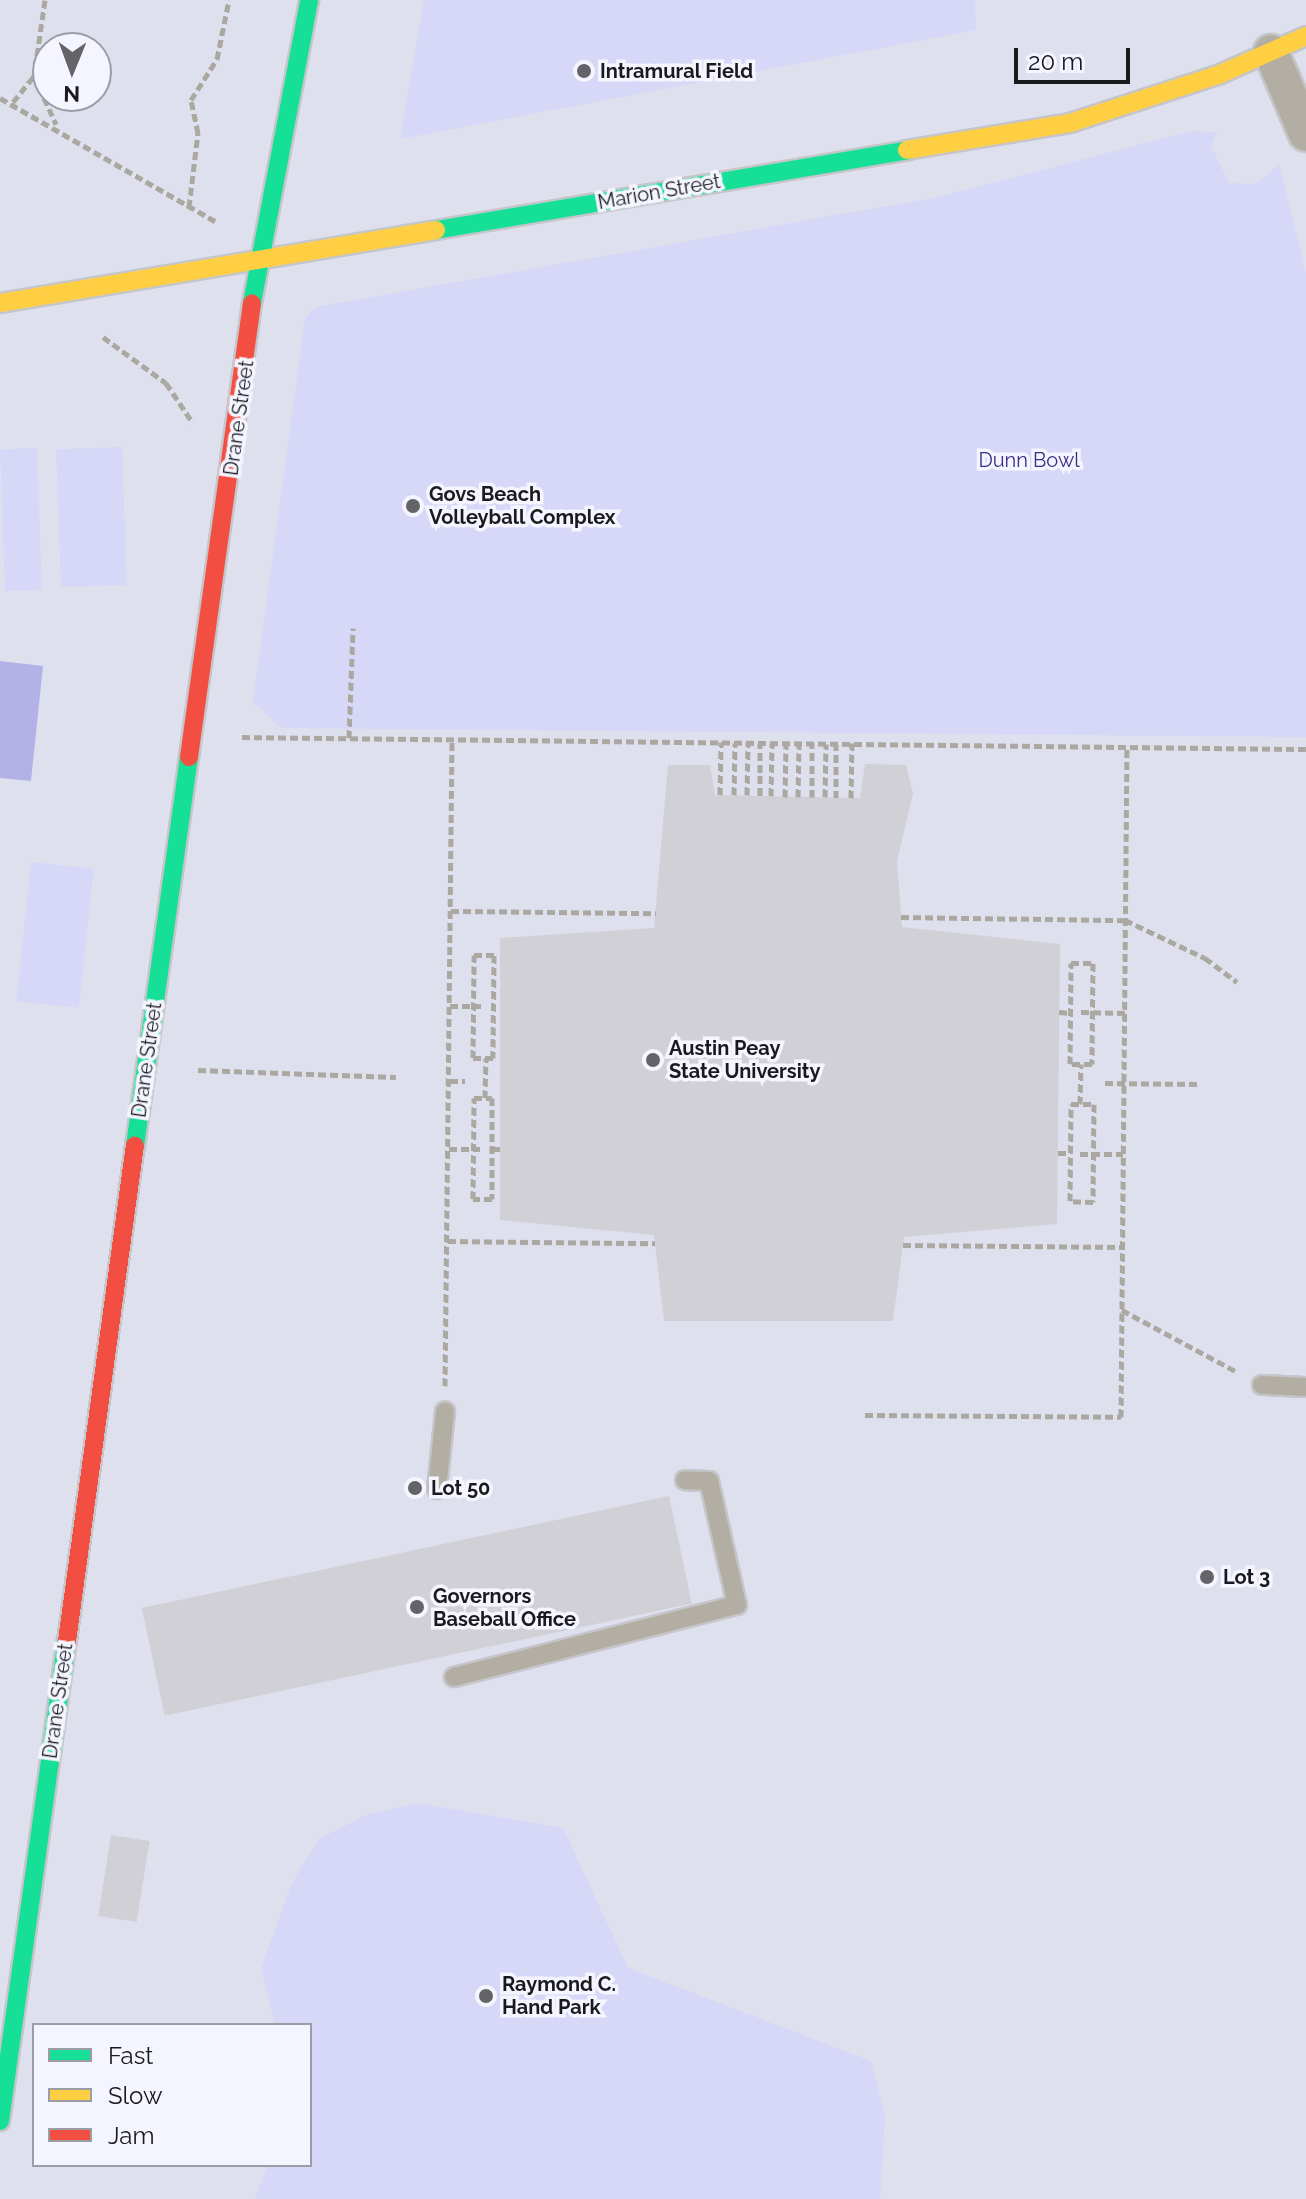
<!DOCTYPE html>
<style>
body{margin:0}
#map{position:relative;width:1306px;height:2199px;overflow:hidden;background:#eaeaf1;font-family:Raleway,sans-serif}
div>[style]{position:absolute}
.built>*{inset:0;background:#dfe0ee}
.green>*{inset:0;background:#d7d7f7;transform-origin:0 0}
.water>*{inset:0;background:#b3b2e8}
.building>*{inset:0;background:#d0d0d6;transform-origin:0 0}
.path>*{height:5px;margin-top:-2.5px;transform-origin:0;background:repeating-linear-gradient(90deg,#aba8a2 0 8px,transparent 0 12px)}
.roads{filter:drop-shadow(2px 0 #c5c5ca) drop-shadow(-2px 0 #c5c5ca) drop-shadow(0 2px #c5c5ca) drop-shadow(0 -2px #c5c5ca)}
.lane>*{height:18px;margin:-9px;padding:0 9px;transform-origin:9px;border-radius:9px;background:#b3aea4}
.street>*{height:34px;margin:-17px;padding:0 17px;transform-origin:17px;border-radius:17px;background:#b3aea4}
.fast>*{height:18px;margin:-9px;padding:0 9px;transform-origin:9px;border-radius:9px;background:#16e098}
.slow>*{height:18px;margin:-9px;padding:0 9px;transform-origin:9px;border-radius:9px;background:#ffcf43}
.jam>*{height:18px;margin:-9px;padding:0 9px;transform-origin:9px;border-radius:9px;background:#f24e42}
.dots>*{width:22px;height:22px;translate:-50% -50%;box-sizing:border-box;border:4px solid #f4f5ff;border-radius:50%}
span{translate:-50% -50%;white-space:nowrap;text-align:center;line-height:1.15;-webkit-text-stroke:7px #f4f5ff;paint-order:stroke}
.poi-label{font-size:20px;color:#1a1a1e;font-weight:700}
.left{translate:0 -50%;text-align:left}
.street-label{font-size:20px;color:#1a1a1e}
.park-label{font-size:20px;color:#3b2e84}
.legend{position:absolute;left:32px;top:2023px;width:280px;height:144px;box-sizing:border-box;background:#f4f5ff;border:2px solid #9d9da5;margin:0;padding:10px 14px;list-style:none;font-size:24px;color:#1a1a1e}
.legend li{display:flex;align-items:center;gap:16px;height:40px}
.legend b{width:40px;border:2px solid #9d9da5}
.north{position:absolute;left:32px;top:32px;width:80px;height:80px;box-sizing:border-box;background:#f4f5ff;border:2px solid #9d9da5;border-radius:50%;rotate:181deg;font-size:22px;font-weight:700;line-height:32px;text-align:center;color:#1a1a1e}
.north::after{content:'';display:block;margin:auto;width:28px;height:36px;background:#636368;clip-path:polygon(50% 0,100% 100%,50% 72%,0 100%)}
.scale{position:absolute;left:1014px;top:48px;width:116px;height:36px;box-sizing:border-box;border:4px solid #1a1a1e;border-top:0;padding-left:10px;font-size:24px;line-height:28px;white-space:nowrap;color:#1a1a1e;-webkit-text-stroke:6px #f4f5ff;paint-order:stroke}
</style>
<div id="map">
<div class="built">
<div style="clip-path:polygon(evenodd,0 0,1306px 0,1306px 2199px,0 2199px,0 0,48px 48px,96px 48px,96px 96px,48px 96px,48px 48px,0 0,34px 2025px,310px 2025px,310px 2165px,34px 2165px,34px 2025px)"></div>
</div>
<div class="green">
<div style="clip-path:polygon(424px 0,975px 0,976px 30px,400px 139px)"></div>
<div style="clip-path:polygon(1192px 131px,1217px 132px,1211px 146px,1229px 183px,1256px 184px,1279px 165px,1306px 273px,1306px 737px,281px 728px,253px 702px,305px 318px,315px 307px,938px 197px)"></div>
<div style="left:122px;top:447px;width:138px;height:66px;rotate:88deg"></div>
<div style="left:37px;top:448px;width:142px;height:37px;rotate:88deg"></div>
<div style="left:31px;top:862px;width:63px;height:140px;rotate:6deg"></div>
<div style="clip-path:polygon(418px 1803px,563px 1828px,628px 1968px,871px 2061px,885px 2117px,880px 2199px,255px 2199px,268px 2165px,310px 2165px,310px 2025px,275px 2025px,261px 1968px,292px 1883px,319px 1839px,366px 1815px)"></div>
</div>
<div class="water">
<div style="clip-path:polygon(0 661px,43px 666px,31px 781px,0 778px)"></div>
</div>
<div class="building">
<div style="clip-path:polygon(865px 764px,906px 765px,913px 793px,897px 861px,902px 927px,1060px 944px,1057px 1224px,904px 1237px,893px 1321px,664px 1321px,654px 1235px,500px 1220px,500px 938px,654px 928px,668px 765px,710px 765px,715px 795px,860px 798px)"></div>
<div style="left:669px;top:1496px;width:110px;height:539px;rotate:78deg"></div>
<div style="left:111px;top:1835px;width:39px;height:82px;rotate:9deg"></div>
</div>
<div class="path">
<div style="left:45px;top:0;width:77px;rotate:98.2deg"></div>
<div style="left:34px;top:76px;width:53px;rotate:65.4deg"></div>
<div style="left:0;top:98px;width:248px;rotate:29.8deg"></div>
<div style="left:13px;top:102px;width:33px;rotate:-51deg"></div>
<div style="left:189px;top:207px;width:75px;rotate:-83.1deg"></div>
<div style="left:198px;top:133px;width:34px;rotate:-102deg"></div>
<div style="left:191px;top:100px;width:49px;rotate:-57.6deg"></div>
<div style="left:217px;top:59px;width:60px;rotate:-78.5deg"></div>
<div style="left:103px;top:337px;width:78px;rotate:36.1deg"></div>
<div style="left:166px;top:383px;width:48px;rotate:56deg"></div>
<div style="left:242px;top:737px;width:1064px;rotate:0.65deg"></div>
<div style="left:349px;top:738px;width:110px;rotate:-87.9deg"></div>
<div style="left:720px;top:795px;width:53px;rotate:-88.9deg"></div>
<div style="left:734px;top:795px;width:52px;rotate:-88.9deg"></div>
<div style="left:747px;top:795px;width:53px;rotate:-88.9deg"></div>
<div style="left:760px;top:796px;width:53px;rotate:-90deg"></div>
<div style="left:771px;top:796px;width:53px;rotate:-88.9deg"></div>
<div style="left:785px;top:797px;width:54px;rotate:-88.9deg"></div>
<div style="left:798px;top:797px;width:54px;rotate:-88.9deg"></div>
<div style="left:812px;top:797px;width:54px;rotate:-90deg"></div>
<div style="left:825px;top:797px;width:53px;rotate:-88.9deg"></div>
<div style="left:836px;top:798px;width:54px;rotate:-90deg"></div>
<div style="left:851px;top:798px;width:55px;rotate:-89deg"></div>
<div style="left:451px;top:911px;width:205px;rotate:0.6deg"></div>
<div style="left:901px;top:917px;width:224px;rotate:0.8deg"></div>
<div style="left:1125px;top:920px;width:89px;rotate:25.4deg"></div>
<div style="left:1205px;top:958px;width:40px;rotate:37deg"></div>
<div style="left:474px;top:955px;width:20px"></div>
<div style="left:494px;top:955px;width:103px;rotate:90.6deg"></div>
<div style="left:493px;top:1058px;width:20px;rotate:180deg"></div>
<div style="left:473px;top:1058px;width:103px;rotate:-89.4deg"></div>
<div style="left:1071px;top:963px;width:22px"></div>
<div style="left:1093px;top:963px;width:101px;rotate:90.6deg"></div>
<div style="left:1092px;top:1064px;width:22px;rotate:180deg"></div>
<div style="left:1070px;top:1064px;width:101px;rotate:-89.4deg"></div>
<div style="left:450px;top:1006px;width:31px"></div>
<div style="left:1059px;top:1012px;width:12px;rotate:5deg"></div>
<div style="left:1081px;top:1012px;width:44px;rotate:1.3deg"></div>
<div style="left:198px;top:1070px;width:198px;rotate:2deg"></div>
<div style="left:450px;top:1081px;width:15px"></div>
<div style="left:1105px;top:1083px;width:93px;rotate:0.6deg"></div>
<div style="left:474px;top:1098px;width:18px"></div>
<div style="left:492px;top:1098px;width:101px;rotate:90deg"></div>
<div style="left:492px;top:1199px;width:19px;rotate:180deg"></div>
<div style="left:473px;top:1199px;width:101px;rotate:-89.4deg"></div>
<div style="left:485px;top:1098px;width:40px;rotate:-88.6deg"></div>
<div style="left:1071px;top:1104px;width:23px"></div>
<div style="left:1094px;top:1104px;width:98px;rotate:90.6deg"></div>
<div style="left:1093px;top:1202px;width:23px;rotate:-178deg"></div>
<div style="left:1070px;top:1201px;width:97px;rotate:-89.4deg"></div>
<div style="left:1080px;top:1104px;width:40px;rotate:-88.6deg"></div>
<div style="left:449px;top:1149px;width:31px"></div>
<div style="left:492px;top:1149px;width:9px"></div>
<div style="left:1058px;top:1153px;width:12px"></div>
<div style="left:1080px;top:1154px;width:43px"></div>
<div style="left:448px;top:1241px;width:207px;rotate:0.6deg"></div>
<div style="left:903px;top:1245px;width:220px;rotate:0.5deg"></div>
<div style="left:1122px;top:1310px;width:131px;rotate:28.3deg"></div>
<div style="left:445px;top:1386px;width:647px;rotate:-89.38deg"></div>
<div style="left:865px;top:1415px;width:256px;rotate:0.4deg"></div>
<div style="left:1121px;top:1417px;width:670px;rotate:-89.49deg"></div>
</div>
<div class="roads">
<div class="lane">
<div style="left:1262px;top:1385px;width:44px;rotate:2.6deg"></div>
<div style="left:437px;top:1489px;width:78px;rotate:-84.1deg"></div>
<div style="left:454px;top:1677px;width:292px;rotate:-14.3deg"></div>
<div style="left:737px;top:1605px;width:127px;rotate:-102.7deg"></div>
<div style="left:709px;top:1481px;width:24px;rotate:-178deg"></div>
</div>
<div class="street">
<div style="left:1271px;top:52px;width:89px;rotate:66.9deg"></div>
</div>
<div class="fast">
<div style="left:436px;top:230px;width:478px;rotate:-9.6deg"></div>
<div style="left:252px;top:303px;width:308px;rotate:-79.3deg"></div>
<div style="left:135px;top:1146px;width:393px;rotate:-82.1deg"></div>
<div style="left:0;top:2121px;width:485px;rotate:-82.1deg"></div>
</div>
<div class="slow">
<div style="left:907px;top:150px;width:165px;rotate:-9.4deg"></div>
<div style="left:1070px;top:123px;width:156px;rotate:-18deg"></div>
<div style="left:1218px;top:75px;width:96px;rotate:-23.9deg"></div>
<div style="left:0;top:303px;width:442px;rotate:-9.5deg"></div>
</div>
<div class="jam">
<div style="left:189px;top:757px;width:458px;rotate:-82.1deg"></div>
<div style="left:67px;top:1641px;width:500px;rotate:-82.2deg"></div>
</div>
</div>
<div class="dots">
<div style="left:584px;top:71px;background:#636368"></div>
<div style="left:413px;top:506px;background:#636368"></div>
<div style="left:653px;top:1060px;background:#636368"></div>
<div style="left:415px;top:1488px;background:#636368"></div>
<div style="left:1207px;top:1577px;background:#636368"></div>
<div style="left:417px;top:1607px;background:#636368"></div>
<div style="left:486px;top:1996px;background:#636368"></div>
</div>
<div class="poi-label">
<span class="left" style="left:600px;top:71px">Intramural Field</span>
<span class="left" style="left:429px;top:506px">Govs Beach<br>Volleyball Complex</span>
<span class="left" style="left:669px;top:1060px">Austin Peay<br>State University</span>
<span class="left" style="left:431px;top:1488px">Lot 50</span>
<span class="left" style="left:1223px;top:1577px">Lot 3</span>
<span class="left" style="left:433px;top:1608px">Governors<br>Baseball Office</span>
<span class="left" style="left:502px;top:1996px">Raymond C.<br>Hand Park</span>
</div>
<div class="street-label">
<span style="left:659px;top:192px;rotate:-10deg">Marion Street</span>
<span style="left:239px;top:418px;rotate:-82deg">Drane Street</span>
<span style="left:147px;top:1060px;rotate:-82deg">Drane Street</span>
<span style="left:58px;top:1701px;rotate:-82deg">Drane Street</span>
</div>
<div class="park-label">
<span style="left:1029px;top:460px">Dunn Bowl</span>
</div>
<ul class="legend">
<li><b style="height:10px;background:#16e098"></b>Fast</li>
<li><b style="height:10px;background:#ffcf43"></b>Slow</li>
<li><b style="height:10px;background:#f24e42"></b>Jam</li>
</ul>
<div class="north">N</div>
<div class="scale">20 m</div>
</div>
